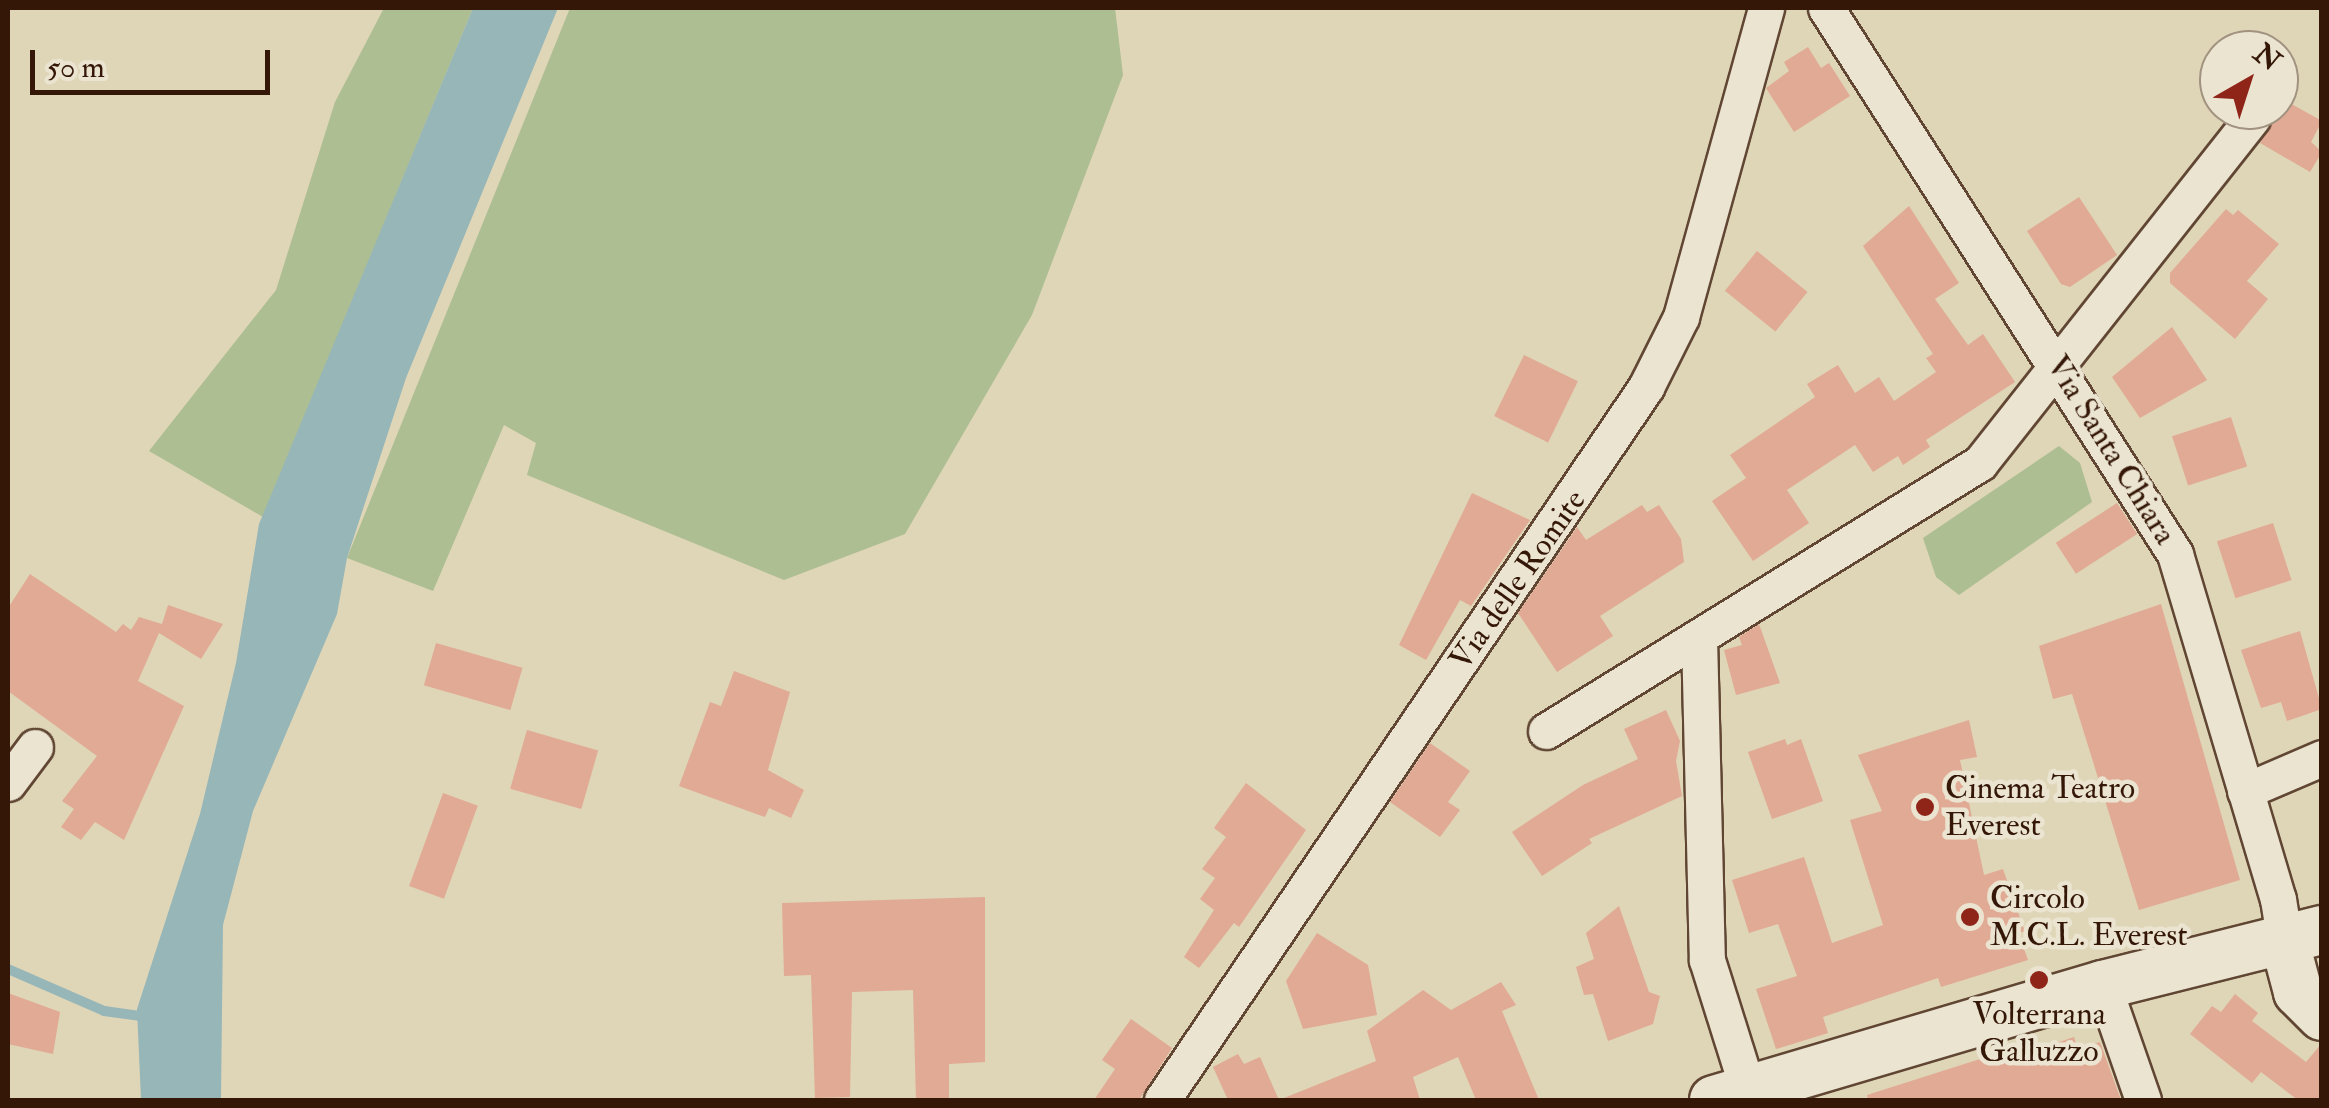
<!DOCTYPE html>
<style>
body{margin:0}
#map{position:relative;width:2329px;height:1108px;overflow:hidden;background:#dfd5b7;font-family:"IM FELL Double Pica",serif}
div>[style]{position:absolute}
.green>*{inset:0;background:#adbe92}
.water>*{inset:0;background:#97b6b8}
.stream>*{height:10px;margin:-5px;padding:0 5px;transform-origin:5px;border-radius:5px;background:#97b6b8}
.building>*{inset:0;background:#e1aa94;transform-origin:0 0}
.roads{filter:drop-shadow(2px 0 #604633) drop-shadow(-2px 0 #604633) drop-shadow(0 2px #604633) drop-shadow(0 -2px #604633)}
.street>*{height:35px;margin:-17.5px;padding:0 17.5px;transform-origin:17.5px;border-radius:17.5px;background:#eae4d0}
.secondary>*{height:48px;margin:-24px;padding:0 24px;transform-origin:24px;border-radius:24px;background:#eae4d0}
.dots>*{width:28px;height:28px;translate:-50% -50%;box-sizing:border-box;border:5px solid #eae4d0;border-radius:50%}
span{translate:-50% -50%;white-space:nowrap;text-align:center;line-height:1.15;-webkit-text-stroke:9px #eae4d0;paint-order:stroke}
.street-label{font-size:32px;color:#351707}
.poi-label{font-size:32px;color:#351707}
.left{translate:0 -50%;text-align:left}
.frame{position:absolute;inset:0;border:10px solid #351707;pointer-events:none}
.north{position:absolute;left:2199px;top:30px;width:100px;height:100px;box-sizing:border-box;background:#eae4d0;border:2px solid #a29280;border-radius:50%;rotate:39deg;font-size:28px;font-weight:700;line-height:40px;text-align:center;color:#351707}
.north::after{content:'';display:block;margin:auto;width:35px;height:45px;background:#8f2418;clip-path:polygon(50% 0,100% 100%,50% 72%,0 100%)}
.scale{position:absolute;left:30px;top:50px;width:240px;height:45px;box-sizing:border-box;border:5px solid #351707;border-top:0;padding-left:12px;font-size:30px;line-height:35px;white-space:nowrap;color:#351707;-webkit-text-stroke:8px #eae4d0;paint-order:stroke}
</style>
<div id="map">
<div class="green">
<div style="clip-path:polygon(384px 8px,473px 8px,263px 517px,149px 451px,276px 290px,335px 102px)"></div>
<div style="clip-path:polygon(570px 8px,1115px 8px,1123px 75px,1032px 315px,905px 534px,784px 580px,527px 475px,536px 443px,504px 425px,433px 591px,347px 558px)"></div>
<div style="clip-path:polygon(2059px 446px,2080px 463px,2092px 502px,1959px 595px,1936px 577px,1923px 538px)"></div>
</div>
<div class="water">
<div style="clip-path:polygon(473px 8px,558px 8px,406px 378px,347px 558px,337px 614px,253px 811px,223px 925px,221px 1100px,141px 1100px,137px 1009px,200px 814px,236px 663px,259px 524px)"></div>
</div>
<div class="stream">
<div style="left:8px;top:969px;width:105px;rotate:23.6deg"></div>
<div style="left:104px;top:1011px;width:43px;rotate:7.9deg"></div>
</div>
<div class="building">
<div style="clip-path:polygon(1808px 47px,1821px 68px,1829px 63px,1850px 96px,1794px 132px,1766px 88px,1789px 71px,1784px 62px)"></div>
<div style="clip-path:polygon(2279px 97px,2322px 121px,2311px 142px,2322px 152px,2310px 172px,2260px 143px,2273px 122px,2272px 110px,2279px 110px)"></div>
<div style="clip-path:polygon(2079px 197px,2117px 255px,2070px 287px,2061px 284px,2027px 231px)"></div>
<div style="clip-path:polygon(1909px 206px,1959px 283px,1935px 299px,1968px 345px,1983px 334px,2015px 382px,1926px 440px,1930px 447px,1903px 465px,1898px 456px,1873px 472px,1855px 445px,1787px 490px,1809px 523px,1753px 561px,1712px 501px,1746px 478px,1730px 455px,1815px 397px,1807px 384px,1838px 365px,1855px 393px,1879px 377px,1894px 401px,1936px 372px,1926px 358px,1933px 354px,1863px 246px)"></div>
<div style="clip-path:polygon(2226px 209px,2233px 215px,2238px 210px,2279px 244px,2247px 281px,2268px 299px,2235px 339px,2170px 283px,2170px 273px)"></div>
<div style="left:1757px;top:251px;width:65px;height:51px;rotate:39deg"></div>
<div style="clip-path:polygon(2172px 327px,2207px 380px,2140px 418px,2112px 377px)"></div>
<div style="left:1524px;top:355px;width:60px;height:68px;rotate:26deg"></div>
<div style="left:2231px;top:417px;width:52px;height:62px;rotate:72deg"></div>
<div style="clip-path:polygon(1472px 493px,1530px 520px,1471px 606px,1460px 600px,1426px 660px,1399px 645px)"></div>
<div style="left:2117px;top:503px;width:37px;height:73px;rotate:57deg"></div>
<div style="clip-path:polygon(1642px 505px,1647px 512px,1659px 505px,1681px 539px,1684px 562px,1600px 616px,1613px 636px,1557px 672px,1518px 613px,1577px 527px,1586px 540px)"></div>
<div style="left:2273px;top:523px;width:60px;height:59px;rotate:72deg"></div>
<div style="clip-path:polygon(30px 574px,116px 632px,123px 624px,131px 630px,139px 617px,162px 624px,168px 605px,223px 624px,201px 659px,159px 633px,138px 681px,184px 706px,124px 840px,95px 822px,81px 840px,61px 827px,74px 809px,62px 801px,97px 756px,8px 691px,8px 608px)"></div>
<div style="clip-path:polygon(2161px 604px,2240px 880px,2139px 910px,2072px 694px,2053px 699px,2039px 646px)"></div>
<div style="clip-path:polygon(1759px 624px,1780px 683px,1736px 695px,1724px 650px,1742px 645px,1739px 637px)"></div>
<div style="clip-path:polygon(2300px 631px,2322px 709px,2287px 721px,2281px 702px,2261px 708px,2241px 650px)"></div>
<div style="left:436px;top:643px;width:90px;height:44px;rotate:16deg"></div>
<div style="clip-path:polygon(734px 671px,790px 692px,768px 770px,804px 790px,791px 818px,769px 808px,765px 817px,679px 786px,710px 702px,721px 706px)"></div>
<div style="clip-path:polygon(1666px 710px,1680px 741px,1676px 761px,1682px 796px,1589px 839px,1592px 843px,1542px 876px,1512px 832px,1583px 785px,1638px 759px,1624px 729px)"></div>
<div style="clip-path:polygon(1969px 720px,1977px 757px,1960px 760px,1984px 875px,2003px 869px,2025px 932px,2018px 932px,2028px 960px,1941px 987px,1938px 978px,1823px 1017px,1828px 1033px,1776px 1049px,1756px 989px,1797px 976px,1778px 924px,1749px 933px,1732px 880px,1804px 857px,1832px 943px,1883px 925px,1850px 820px,1882px 811px,1858px 755px)"></div>
<div style="left:527px;top:730px;width:74px;height:61px;rotate:16deg"></div>
<div style="clip-path:polygon(1785px 739px,1787px 745px,1801px 739px,1823px 801px,1772px 819px,1748px 752px)"></div>
<div style="clip-path:polygon(1430px 743px,1470px 771px,1448px 802px,1460px 810px,1440px 837px,1390px 802px)"></div>
<div style="clip-path:polygon(1246px 783px,1306px 830px,1239px 927px,1234px 923px,1199px 968px,1184px 957px,1214px 910px,1200px 899px,1215px 878px,1202px 869px,1226px 837px,1214px 828px)"></div>
<div style="left:443px;top:793px;width:37px;height:99px;rotate:20deg"></div>
<div style="clip-path:polygon(985px 897px,985px 1062px,949px 1064px,949px 1098px,916px 1099px,913px 990px,852px 992px,850px 1097px,815px 1098px,811px 975px,784px 976px,782px 903px)"></div>
<div style="clip-path:polygon(1619px 906px,1649px 992px,1660px 996px,1653px 1024px,1608px 1041px,1593px 994px,1584px 995px,1576px 967px,1594px 959px,1586px 933px)"></div>
<div style="clip-path:polygon(1317px 933px,1368px 965px,1377px 1015px,1303px 1029px,1286px 981px)"></div>
<div style="clip-path:polygon(1501px 982px,1516px 1005px,1502px 1011px,1539px 1100px,1476px 1100px,1458px 1057px,1413px 1077px,1420px 1100px,1279px 1100px,1376px 1061px,1367px 1031px,1423px 990px,1451px 1010px)"></div>
<div style="clip-path:polygon(8px 993px,60px 1012px,53px 1054px,8px 1044px)"></div>
<div style="clip-path:polygon(2235px 994px,2258px 1013px,2252px 1021px,2306px 1062px,2322px 1043px,2322px 1100px,2298px 1100px,2261px 1072px,2252px 1083px,2190px 1034px,2212px 1006px,2221px 1012px)"></div>
<div style="clip-path:polygon(1131px 1019px,1172px 1048px,1139px 1100px,1094px 1100px,1115px 1069px,1102px 1060px)"></div>
<div style="clip-path:polygon(2074px 1037px,2078px 1050px,2100px 1042px,2121px 1100px,1868px 1100px,1867px 1095px,2002px 1052px,2005px 1060px)"></div>
<div style="clip-path:polygon(1238px 1054px,1244px 1064px,1260px 1057px,1279px 1100px,1228px 1100px,1213px 1067px)"></div>
</div>
<div class="roads">
<div class="street">
<div style="left:1826px;top:8px;width:648px;rotate:57.41deg"></div>
<div style="left:2175px;top:554px;width:360px;rotate:73.4deg"></div>
<div style="left:2278px;top:899px;width:45px;rotate:81deg"></div>
<div style="left:1699px;top:637px;width:323px;rotate:88.6deg"></div>
<div style="left:1707px;top:960px;width:136px;rotate:72.5deg"></div>
<div style="left:1546px;top:731px;width:510px;rotate:-31.7deg"></div>
<div style="left:1980px;top:463px;width:439px;rotate:-51.7deg"></div>
<div style="left:8px;top:783px;width:45px;rotate:-53.1deg"></div>
<div style="left:2245px;top:791px;width:84px;rotate:-23.2deg"></div>
<div style="left:2103px;top:985px;width:122px;rotate:70.8deg"></div>
<div style="left:1162px;top:1100px;width:862px;rotate:-55.83deg"></div>
<div style="left:1646px;top:387px;width:78px;rotate:-63.4deg"></div>
<div style="left:1681px;top:317px;width:320px;rotate:-74.6deg"></div>
</div>
<div class="secondary">
<div style="left:2285px;top:943px;width:51px;rotate:75.1deg"></div>
<div style="left:2298px;top:992px;width:34px;rotate:45deg"></div>
<div style="left:1714px;top:1100px;width:406px;rotate:-16.5deg"></div>
<div style="left:2103px;top:985px;width:226px;rotate:-14.1deg"></div>
</div>
</div>
<div class="dots">
<div style="left:1925px;top:807px;background:#8f2418"></div>
<div style="left:1970px;top:917px;background:#8f2418"></div>
<div style="left:2039px;top:980px;background:#8f2418"></div>
</div>
<div class="street-label">
<span style="left:2111px;top:450px;rotate:58deg">Via Santa Chiara</span>
<span style="left:1518px;top:580px;rotate:-55deg">Via delle Romite</span>
</div>
<div class="poi-label">
<span class="left" style="left:1945px;top:807px">Cinema Teatro<br>Everest</span>
<span class="left" style="left:1990px;top:917px">Circolo<br>M.C.L. Everest</span>
<span style="left:2039px;top:1033px">Volterrana<br>Galluzzo</span>
</div>
<div class="frame"></div>
<div class="north">N</div>
<div class="scale">50 m</div>
</div>
